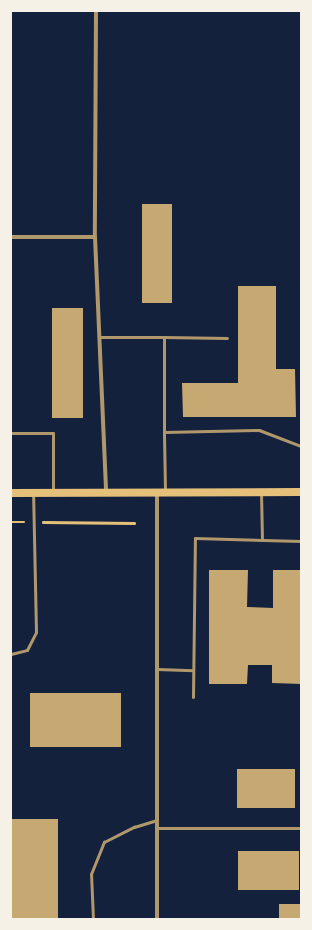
<!DOCTYPE html>
<style>
body{margin:0}
#map{position:relative;width:312px;height:930px;overflow:hidden;background:#14213d;font-family:Overpass,sans-serif}
div>[style]{position:absolute}
.building>*{inset:0;background:#c6a872;transform-origin:0 0}
.path>*{height:2.5px;margin:-1.25px;padding:0 1.25px;transform-origin:1.25px;border-radius:1.25px;background:#e5c07b}
.service>*{height:3px;margin:-1.5px;padding:0 1.5px;transform-origin:1.5px;border-radius:1.5px;background:#b1986c}
.minor>*{height:4px;margin:-2px;padding:0 2px;transform-origin:2px;border-radius:2px;background:#b1986c}
.secondary>*{height:8px;margin:-4px;padding:0 4px;transform-origin:4px;border-radius:4px;background:#e5c07b}
span{translate:-50% -50%;white-space:nowrap;text-align:center;line-height:1.15;-webkit-text-stroke:4px #f6f1e7;paint-order:stroke}
.frame{position:absolute;inset:0;border:12px solid #f6f1e7;pointer-events:none}
</style>
<div id="map">
<div class="building">
<div style="left:142px;top:204px;width:30px;height:99px"></div>
<div style="clip-path:polygon(238px 286px,276px 286px,276px 369px,295px 369px,296px 417px,183px 417px,182px 383px,238px 383px)"></div>
<div style="left:52px;top:308px;width:31px;height:110px"></div>
<div style="clip-path:polygon(209px 570px,248px 570px,247px 607px,273px 608px,273px 570px,301px 570px,301px 684px,272px 683px,272px 665px,248px 665px,247px 684px,209px 684px)"></div>
<div style="left:30px;top:693px;width:91px;height:54px"></div>
<div style="left:237px;top:769px;width:58px;height:39px"></div>
<div style="left:11px;top:819px;width:47px;height:100px"></div>
<div style="left:238px;top:851px;width:61px;height:39px"></div>
<div style="left:279px;top:904px;width:22px;height:15px"></div>
</div>
<div class="path">
<div style="left:11px;top:522px;width:13px"></div>
<div style="left:43px;top:522px;width:91px;rotate:0.6deg"></div>
</div>
<div class="service">
<div style="left:99px;top:337px;width:65px"></div>
<div style="left:164px;top:337px;width:95px;rotate:90deg"></div>
<div style="left:164px;top:337px;width:63px;rotate:0.9deg"></div>
<div style="left:11px;top:433px;width:42px"></div>
<div style="left:53px;top:433px;width:58px;rotate:90deg"></div>
<div style="left:165px;top:491px;width:59px;rotate:-91deg"></div>
<div style="left:164px;top:432px;width:95px;rotate:-1.2deg"></div>
<div style="left:259px;top:430px;width:45px;rotate:20.9deg"></div>
<div style="left:301px;top:446px;width:15px;rotate:90deg"></div>
<div style="left:261px;top:492px;width:48px;rotate:88.8deg"></div>
<div style="left:11px;top:654px;width:16px;rotate:-14deg"></div>
<div style="left:27px;top:650px;width:20px;rotate:-63deg"></div>
<div style="left:36px;top:632px;width:139px;rotate:-91.2deg"></div>
<div style="left:157px;top:669px;width:36px;rotate:2deg"></div>
<div style="left:193px;top:697px;width:159px;rotate:-89.3deg"></div>
<div style="left:195px;top:538px;width:106px;rotate:1.6deg"></div>
<div style="left:157px;top:828px;width:144px"></div>
<div style="left:93px;top:919px;width:45px;rotate:-92.5deg"></div>
<div style="left:91px;top:874px;width:35px;rotate:-68deg"></div>
<div style="left:104px;top:842px;width:34px;rotate:-27deg"></div>
<div style="left:134px;top:827px;width:24px;rotate:-17deg"></div>
</div>
<div class="minor">
<div style="left:96px;top:11px;width:226px;rotate:90.3deg"></div>
<div style="left:95px;top:237px;width:256px;rotate:87.5deg"></div>
<div style="left:11px;top:237px;width:84px"></div>
<div style="left:157px;top:493px;width:426px;rotate:90deg"></div>
</div>
<div class="secondary">
<div style="left:11px;top:493px;width:290px;rotate:-0.2deg"></div>
</div>
<div class="frame"></div>
</div>
